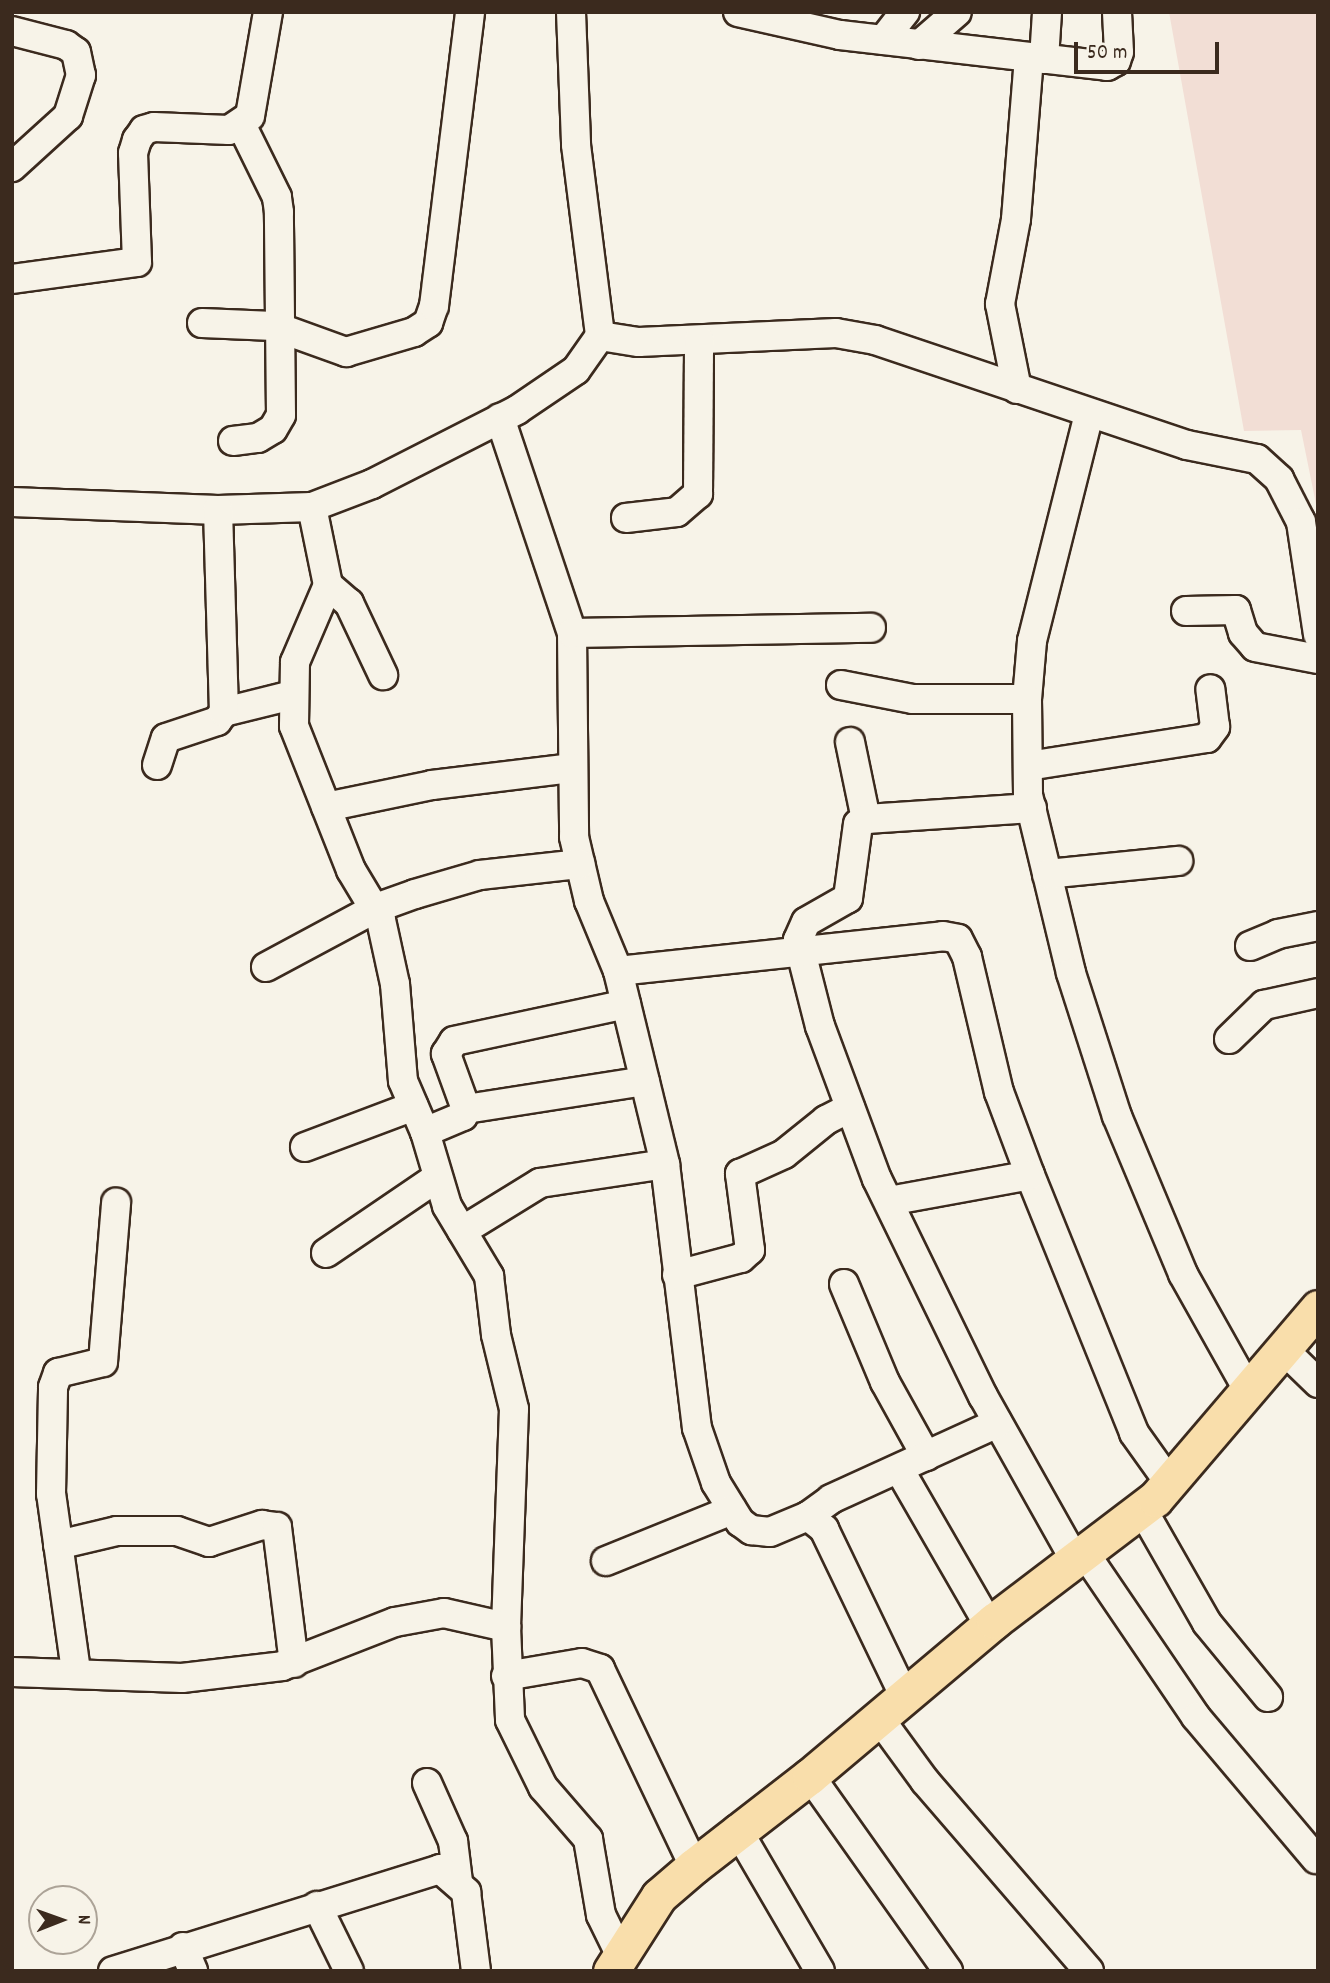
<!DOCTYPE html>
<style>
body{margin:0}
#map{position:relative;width:1330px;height:1983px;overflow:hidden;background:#f7f3e8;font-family:Dekko,sans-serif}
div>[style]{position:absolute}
.built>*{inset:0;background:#f2ded5}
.roads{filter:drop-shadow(2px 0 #3b2a1e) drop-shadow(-2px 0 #3b2a1e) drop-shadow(0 2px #3b2a1e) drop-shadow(0 -2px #3b2a1e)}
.minor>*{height:28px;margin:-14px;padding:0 14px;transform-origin:14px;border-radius:14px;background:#f7f3e8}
.major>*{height:35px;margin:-17.5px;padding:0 17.5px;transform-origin:17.5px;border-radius:17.5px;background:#f9deab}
span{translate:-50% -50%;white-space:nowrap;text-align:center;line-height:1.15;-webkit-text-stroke:7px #f7f3e8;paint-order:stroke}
.frame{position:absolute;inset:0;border:14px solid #3b2a1e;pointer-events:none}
.north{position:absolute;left:28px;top:1885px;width:70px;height:70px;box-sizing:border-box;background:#f7f3e8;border:2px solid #aca397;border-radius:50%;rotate:89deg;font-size:19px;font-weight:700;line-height:28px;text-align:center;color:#3b2a1e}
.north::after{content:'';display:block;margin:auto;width:24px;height:32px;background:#3b2a1e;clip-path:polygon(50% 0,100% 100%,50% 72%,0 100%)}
.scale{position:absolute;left:1074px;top:42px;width:145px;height:32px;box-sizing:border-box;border:4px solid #3b2a1e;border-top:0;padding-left:9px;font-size:21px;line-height:24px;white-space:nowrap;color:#3b2a1e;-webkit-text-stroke:5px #f7f3e8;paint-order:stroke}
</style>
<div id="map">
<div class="built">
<div style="clip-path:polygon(1169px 12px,1318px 12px,1318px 514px,1301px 430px,1244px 431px)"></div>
</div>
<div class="roads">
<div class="minor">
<div style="left:571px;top:12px;width:133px;rotate:87.8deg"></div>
<div style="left:576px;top:145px;width:193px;rotate:82.8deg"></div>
<div style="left:600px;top:336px;width:39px;rotate:9deg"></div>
<div style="left:639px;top:342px;width:197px;rotate:-2.6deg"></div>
<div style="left:836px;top:333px;width:40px;rotate:10deg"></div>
<div style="left:875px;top:340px;width:329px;rotate:18.6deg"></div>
<div style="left:1187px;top:445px;width:71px;rotate:11.3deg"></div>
<div style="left:1257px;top:459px;width:30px;rotate:42deg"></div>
<div style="left:1279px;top:479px;width:48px;rotate:62.9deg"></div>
<div style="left:1301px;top:522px;width:114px;rotate:81.4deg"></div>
<div style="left:738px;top:12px;width:105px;rotate:12.7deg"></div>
<div style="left:840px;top:35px;width:269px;rotate:6.6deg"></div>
<div style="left:1107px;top:66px;width:10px;rotate:-29deg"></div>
<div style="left:1116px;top:61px;width:9px;rotate:-72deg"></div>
<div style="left:1119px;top:52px;width:40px;rotate:-92.9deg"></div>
<div style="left:12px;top:31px;width:56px;rotate:14.5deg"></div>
<div style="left:66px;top:45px;width:12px;rotate:35deg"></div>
<div style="left:76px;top:52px;width:24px;rotate:78deg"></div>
<div style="left:81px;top:75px;width:43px;rotate:107.6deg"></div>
<div style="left:68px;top:116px;width:76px;rotate:137.7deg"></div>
<div style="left:883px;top:40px;width:36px;rotate:-52deg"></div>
<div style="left:919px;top:45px;width:50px;rotate:-41deg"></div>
<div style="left:1044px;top:59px;width:47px;rotate:-86.3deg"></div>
<div style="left:12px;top:279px;width:126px;rotate:-7.7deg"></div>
<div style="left:137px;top:262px;width:109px;rotate:-92.1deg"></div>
<div style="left:133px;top:153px;width:14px;rotate:-73deg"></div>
<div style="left:137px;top:140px;width:12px;rotate:-55deg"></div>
<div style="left:144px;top:130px;width:10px;rotate:-17deg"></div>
<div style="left:154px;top:127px;width:75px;rotate:2.3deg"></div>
<div style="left:229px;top:130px;width:25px;rotate:-34deg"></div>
<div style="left:250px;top:116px;width:106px;rotate:-80.2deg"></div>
<div style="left:202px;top:323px;width:72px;rotate:2.4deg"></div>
<div style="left:274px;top:326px;width:77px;rotate:19.9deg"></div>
<div style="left:346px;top:352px;width:71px;rotate:-16.4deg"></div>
<div style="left:414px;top:332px;width:17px;rotate:-33deg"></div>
<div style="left:428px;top:323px;width:18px;rotate:-71deg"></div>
<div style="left:434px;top:306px;width:296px;rotate:-83deg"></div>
<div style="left:1017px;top:389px;width:87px;rotate:-101.3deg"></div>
<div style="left:1000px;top:304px;width:86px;rotate:-79.3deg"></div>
<div style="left:1016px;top:219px;width:162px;rotate:-85.4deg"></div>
<div style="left:1089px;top:414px;width:234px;rotate:104.1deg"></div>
<div style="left:1032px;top:641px;width:58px;rotate:94.9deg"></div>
<div style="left:1027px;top:699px;width:96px;rotate:89.4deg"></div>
<div style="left:1028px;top:795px;width:183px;rotate:76.4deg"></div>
<div style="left:1071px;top:973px;width:150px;rotate:72.2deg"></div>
<div style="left:1117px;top:1116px;width:171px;rotate:67.3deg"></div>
<div style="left:1183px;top:1274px;width:131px;rotate:60.7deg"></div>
<div style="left:500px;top:418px;width:227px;rotate:71.5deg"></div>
<div style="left:572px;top:633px;width:204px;rotate:89.4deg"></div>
<div style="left:574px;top:837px;width:66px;rotate:76.8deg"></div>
<div style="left:589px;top:901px;width:76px;rotate:67.5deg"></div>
<div style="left:618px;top:971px;width:199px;rotate:76.3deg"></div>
<div style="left:665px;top:1164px;width:266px;rotate:83.1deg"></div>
<div style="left:697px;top:1428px;width:58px;rotate:70.9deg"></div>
<div style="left:716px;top:1483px;width:46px;rotate:58.4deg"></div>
<div style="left:740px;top:1522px;width:14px;rotate:36deg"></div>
<div style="left:751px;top:1530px;width:19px;rotate:6deg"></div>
<div style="left:770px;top:1532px;width:41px;rotate:-22.8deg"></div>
<div style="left:808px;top:1516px;width:21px;rotate:39deg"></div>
<div style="left:824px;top:1529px;width:187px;rotate:64.3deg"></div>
<div style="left:233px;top:441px;width:25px;rotate:-7deg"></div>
<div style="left:258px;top:438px;width:17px;rotate:-31deg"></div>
<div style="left:273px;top:429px;width:16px;rotate:-60deg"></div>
<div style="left:281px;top:415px;width:203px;rotate:-90.6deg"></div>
<div style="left:279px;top:212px;width:15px;rotate:-98deg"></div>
<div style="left:277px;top:197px;width:81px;rotate:-116.3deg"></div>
<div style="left:12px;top:502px;width:206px;rotate:2.2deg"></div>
<div style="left:218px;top:510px;width:94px;rotate:-1.8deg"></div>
<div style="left:312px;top:507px;width:64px;rotate:-21deg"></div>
<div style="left:372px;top:484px;width:163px;rotate:-27deg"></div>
<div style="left:517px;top:410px;width:71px;rotate:-34.1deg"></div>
<div style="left:576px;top:370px;width:42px;rotate:-54.8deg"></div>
<div style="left:312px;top:507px;width:80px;rotate:78.4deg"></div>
<div style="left:328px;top:585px;width:84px;rotate:113.2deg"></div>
<div style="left:295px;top:662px;width:64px;rotate:90.9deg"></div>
<div style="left:294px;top:726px;width:155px;rotate:68.4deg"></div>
<div style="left:351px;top:870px;width:58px;rotate:59deg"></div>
<div style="left:381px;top:920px;width:66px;rotate:77.7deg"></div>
<div style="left:395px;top:984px;width:97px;rotate:85.3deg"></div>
<div style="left:403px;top:1081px;width:56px;rotate:66.7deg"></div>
<div style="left:425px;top:1132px;width:77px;rotate:73.4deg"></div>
<div style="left:447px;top:1206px;width:82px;rotate:59deg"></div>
<div style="left:489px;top:1276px;width:59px;rotate:83.2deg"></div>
<div style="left:496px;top:1335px;width:76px;rotate:76.3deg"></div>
<div style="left:514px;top:1409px;width:218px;rotate:92.1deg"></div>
<div style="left:506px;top:1627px;width:93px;rotate:87.5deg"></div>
<div style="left:510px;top:1720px;width:75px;rotate:63.8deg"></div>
<div style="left:543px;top:1787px;width:69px;rotate:49.1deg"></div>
<div style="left:588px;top:1839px;width:77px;rotate:80.3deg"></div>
<div style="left:601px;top:1915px;width:43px;rotate:64deg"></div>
<div style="left:626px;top:518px;width:51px;rotate:-6.7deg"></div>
<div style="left:677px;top:512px;width:28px;rotate:-41deg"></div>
<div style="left:698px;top:494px;width:154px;rotate:-89.6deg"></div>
<div style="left:328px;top:585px;width:28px;rotate:41deg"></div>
<div style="left:349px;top:603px;width:80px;rotate:64.7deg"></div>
<div style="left:1186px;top:611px;width:50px;rotate:-1.1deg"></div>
<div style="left:1236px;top:610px;width:24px;rotate:73deg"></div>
<div style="left:1243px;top:633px;width:18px;rotate:49deg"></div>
<div style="left:1255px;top:647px;width:64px;rotate:10.8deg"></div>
<div style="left:572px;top:633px;width:299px;rotate:-1deg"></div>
<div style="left:841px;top:685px;width:73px;rotate:11deg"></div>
<div style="left:913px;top:699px;width:114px"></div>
<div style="left:224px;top:712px;width:70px;rotate:-14deg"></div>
<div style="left:850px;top:742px;width:79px;rotate:78.3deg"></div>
<div style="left:157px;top:765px;width:28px;rotate:-72deg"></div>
<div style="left:166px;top:738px;width:54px;rotate:-18.4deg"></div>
<div style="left:217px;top:721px;width:11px;rotate:-52deg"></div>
<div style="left:224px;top:712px;width:202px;rotate:-91.7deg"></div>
<div style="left:1028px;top:766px;width:181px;rotate:-8.9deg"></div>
<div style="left:1207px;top:738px;width:14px;rotate:-54deg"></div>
<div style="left:1215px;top:727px;width:38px;rotate:-97deg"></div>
<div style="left:326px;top:807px;width:108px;rotate:-11.7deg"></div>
<div style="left:432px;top:785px;width:142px;rotate:-6.9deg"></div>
<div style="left:1032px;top:808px;width:166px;rotate:176.2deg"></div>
<div style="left:866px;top:819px;width:9px;rotate:148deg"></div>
<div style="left:858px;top:824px;width:75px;rotate:97.7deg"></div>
<div style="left:848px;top:898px;width:48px;rotate:150.3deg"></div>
<div style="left:806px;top:922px;width:20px;rotate:114deg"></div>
<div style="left:798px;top:940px;width:89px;rotate:75.7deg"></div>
<div style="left:820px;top:1026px;width:163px;rotate:69.6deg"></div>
<div style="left:877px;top:1179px;width:242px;rotate:64deg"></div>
<div style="left:983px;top:1396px;width:190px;rotate:60.7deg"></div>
<div style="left:1047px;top:874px;width:132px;rotate:-5.7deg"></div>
<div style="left:1250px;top:946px;width:30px;rotate:-23deg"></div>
<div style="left:1278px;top:934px;width:41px;rotate:-11.3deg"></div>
<div style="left:266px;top:967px;width:125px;rotate:-28.2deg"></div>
<div style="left:376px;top:908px;width:41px;rotate:-19.7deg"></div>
<div style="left:415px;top:894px;width:68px;rotate:-16.3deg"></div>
<div style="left:480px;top:875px;width:101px;rotate:-6.3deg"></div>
<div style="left:618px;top:971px;width:327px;rotate:-6.1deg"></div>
<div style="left:943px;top:936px;width:15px;rotate:11deg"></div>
<div style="left:958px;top:939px;width:20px;rotate:63deg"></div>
<div style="left:967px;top:957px;width:139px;rotate:76.7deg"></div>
<div style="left:999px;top:1092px;width:89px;rotate:69.5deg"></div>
<div style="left:1030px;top:1175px;width:278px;rotate:68deg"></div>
<div style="left:1134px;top:1433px;width:60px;rotate:54.5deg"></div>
<div style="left:1229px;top:1039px;width:49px;rotate:-44.2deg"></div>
<div style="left:1264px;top:1005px;width:55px;rotate:-12.5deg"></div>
<div style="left:466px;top:1109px;width:181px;rotate:-8.9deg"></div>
<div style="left:425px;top:1132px;width:41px;rotate:-22.8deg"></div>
<div style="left:463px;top:1116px;width:8px;rotate:-67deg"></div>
<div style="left:466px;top:1109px;width:59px;rotate:-110deg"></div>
<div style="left:446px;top:1054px;width:15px;rotate:-58deg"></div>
<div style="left:454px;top:1041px;width:176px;rotate:-12.1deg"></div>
<div style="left:305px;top:1147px;width:116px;rotate:-20.6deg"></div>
<div style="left:889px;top:1201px;width:143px;rotate:-10.4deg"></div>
<div style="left:462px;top:1231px;width:92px;rotate:-31.6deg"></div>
<div style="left:540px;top:1183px;width:126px;rotate:-8.6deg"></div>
<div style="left:326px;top:1253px;width:135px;rotate:-34.2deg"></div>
<div style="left:677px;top:1275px;width:66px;rotate:-14.9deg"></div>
<div style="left:741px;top:1258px;width:12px;rotate:-42deg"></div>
<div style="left:750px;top:1250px;width:77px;rotate:-97.5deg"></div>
<div style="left:740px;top:1174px;width:48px;rotate:-24.4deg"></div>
<div style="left:784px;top:1154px;width:54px;rotate:-39deg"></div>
<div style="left:826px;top:1120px;width:27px;rotate:-27deg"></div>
<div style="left:844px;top:1284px;width:106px;rotate:67.3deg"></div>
<div style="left:885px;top:1382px;width:85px;rotate:61deg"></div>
<div style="left:1285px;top:1351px;width:46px;rotate:44.1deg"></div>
<div style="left:899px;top:1469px;width:180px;rotate:60deg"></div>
<div style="left:1142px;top:1509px;width:131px;rotate:60.3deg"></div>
<div style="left:1207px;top:1623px;width:96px;rotate:50.5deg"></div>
<div style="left:808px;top:1516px;width:29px;rotate:-36deg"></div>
<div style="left:831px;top:1499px;width:183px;rotate:-24.5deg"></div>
<div style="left:58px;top:1545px;width:61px;rotate:-13.3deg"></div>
<div style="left:117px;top:1531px;width:60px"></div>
<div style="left:177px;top:1531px;width:34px;rotate:19deg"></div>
<div style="left:209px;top:1542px;width:56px;rotate:-17.8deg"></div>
<div style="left:262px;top:1525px;width:15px;rotate:8deg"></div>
<div style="left:277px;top:1527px;width:137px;rotate:82.9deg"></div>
<div style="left:1086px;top:1555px;width:196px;rotate:55.8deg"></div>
<div style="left:1196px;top:1717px;width:186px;rotate:49.8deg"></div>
<div style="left:606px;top:1561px;width:136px;rotate:-22deg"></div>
<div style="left:76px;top:1671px;width:179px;rotate:-98deg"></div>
<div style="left:51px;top:1494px;width:107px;rotate:-88.9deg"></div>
<div style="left:53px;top:1387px;width:15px;rotate:-70deg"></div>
<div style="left:58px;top:1373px;width:46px;rotate:-13.7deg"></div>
<div style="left:103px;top:1362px;width:160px;rotate:-85.3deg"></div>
<div style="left:12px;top:1672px;width:170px;rotate:2deg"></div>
<div style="left:182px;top:1678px;width:101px;rotate:-6.8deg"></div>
<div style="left:282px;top:1666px;width:121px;rotate:-21.3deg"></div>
<div style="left:395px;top:1622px;width:50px;rotate:-10.4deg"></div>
<div style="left:444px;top:1613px;width:64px;rotate:12.7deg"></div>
<div style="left:506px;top:1676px;width:77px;rotate:-9.7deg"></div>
<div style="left:582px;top:1663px;width:19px;rotate:18deg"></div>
<div style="left:600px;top:1669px;width:218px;rotate:64.5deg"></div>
<div style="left:879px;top:1718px;width:78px;rotate:53.9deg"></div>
<div style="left:925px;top:1781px;width:251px;rotate:49.2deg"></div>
<div style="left:810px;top:1776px;width:239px;rotate:54.7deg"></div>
<div style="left:427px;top:1783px;width:64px;rotate:65.9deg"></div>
<div style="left:453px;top:1841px;width:39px;rotate:83deg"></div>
<div style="left:737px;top:1829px;width:164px;rotate:59.7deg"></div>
<div style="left:317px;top:1906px;width:72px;rotate:63.8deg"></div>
<div style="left:183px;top:1947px;width:26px;rotate:67deg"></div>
<div style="left:113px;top:1971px;width:343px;rotate:-17.3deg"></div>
<div style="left:440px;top:1869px;width:35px;rotate:41deg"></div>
<div style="left:466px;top:1892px;width:80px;rotate:82.8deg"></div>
</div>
<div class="major">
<div style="left:611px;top:1971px;width:89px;rotate:-57.4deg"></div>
<div style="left:659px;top:1896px;width:46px;rotate:-40.6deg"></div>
<div style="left:694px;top:1866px;width:147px;rotate:-37.8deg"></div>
<div style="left:810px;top:1776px;width:241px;rotate:-40.1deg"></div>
<div style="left:994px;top:1621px;width:202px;rotate:-37.2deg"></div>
<div style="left:1155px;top:1499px;width:251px;rotate:-49.5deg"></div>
</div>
</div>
<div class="frame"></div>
<div class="north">N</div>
<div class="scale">50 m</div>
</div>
